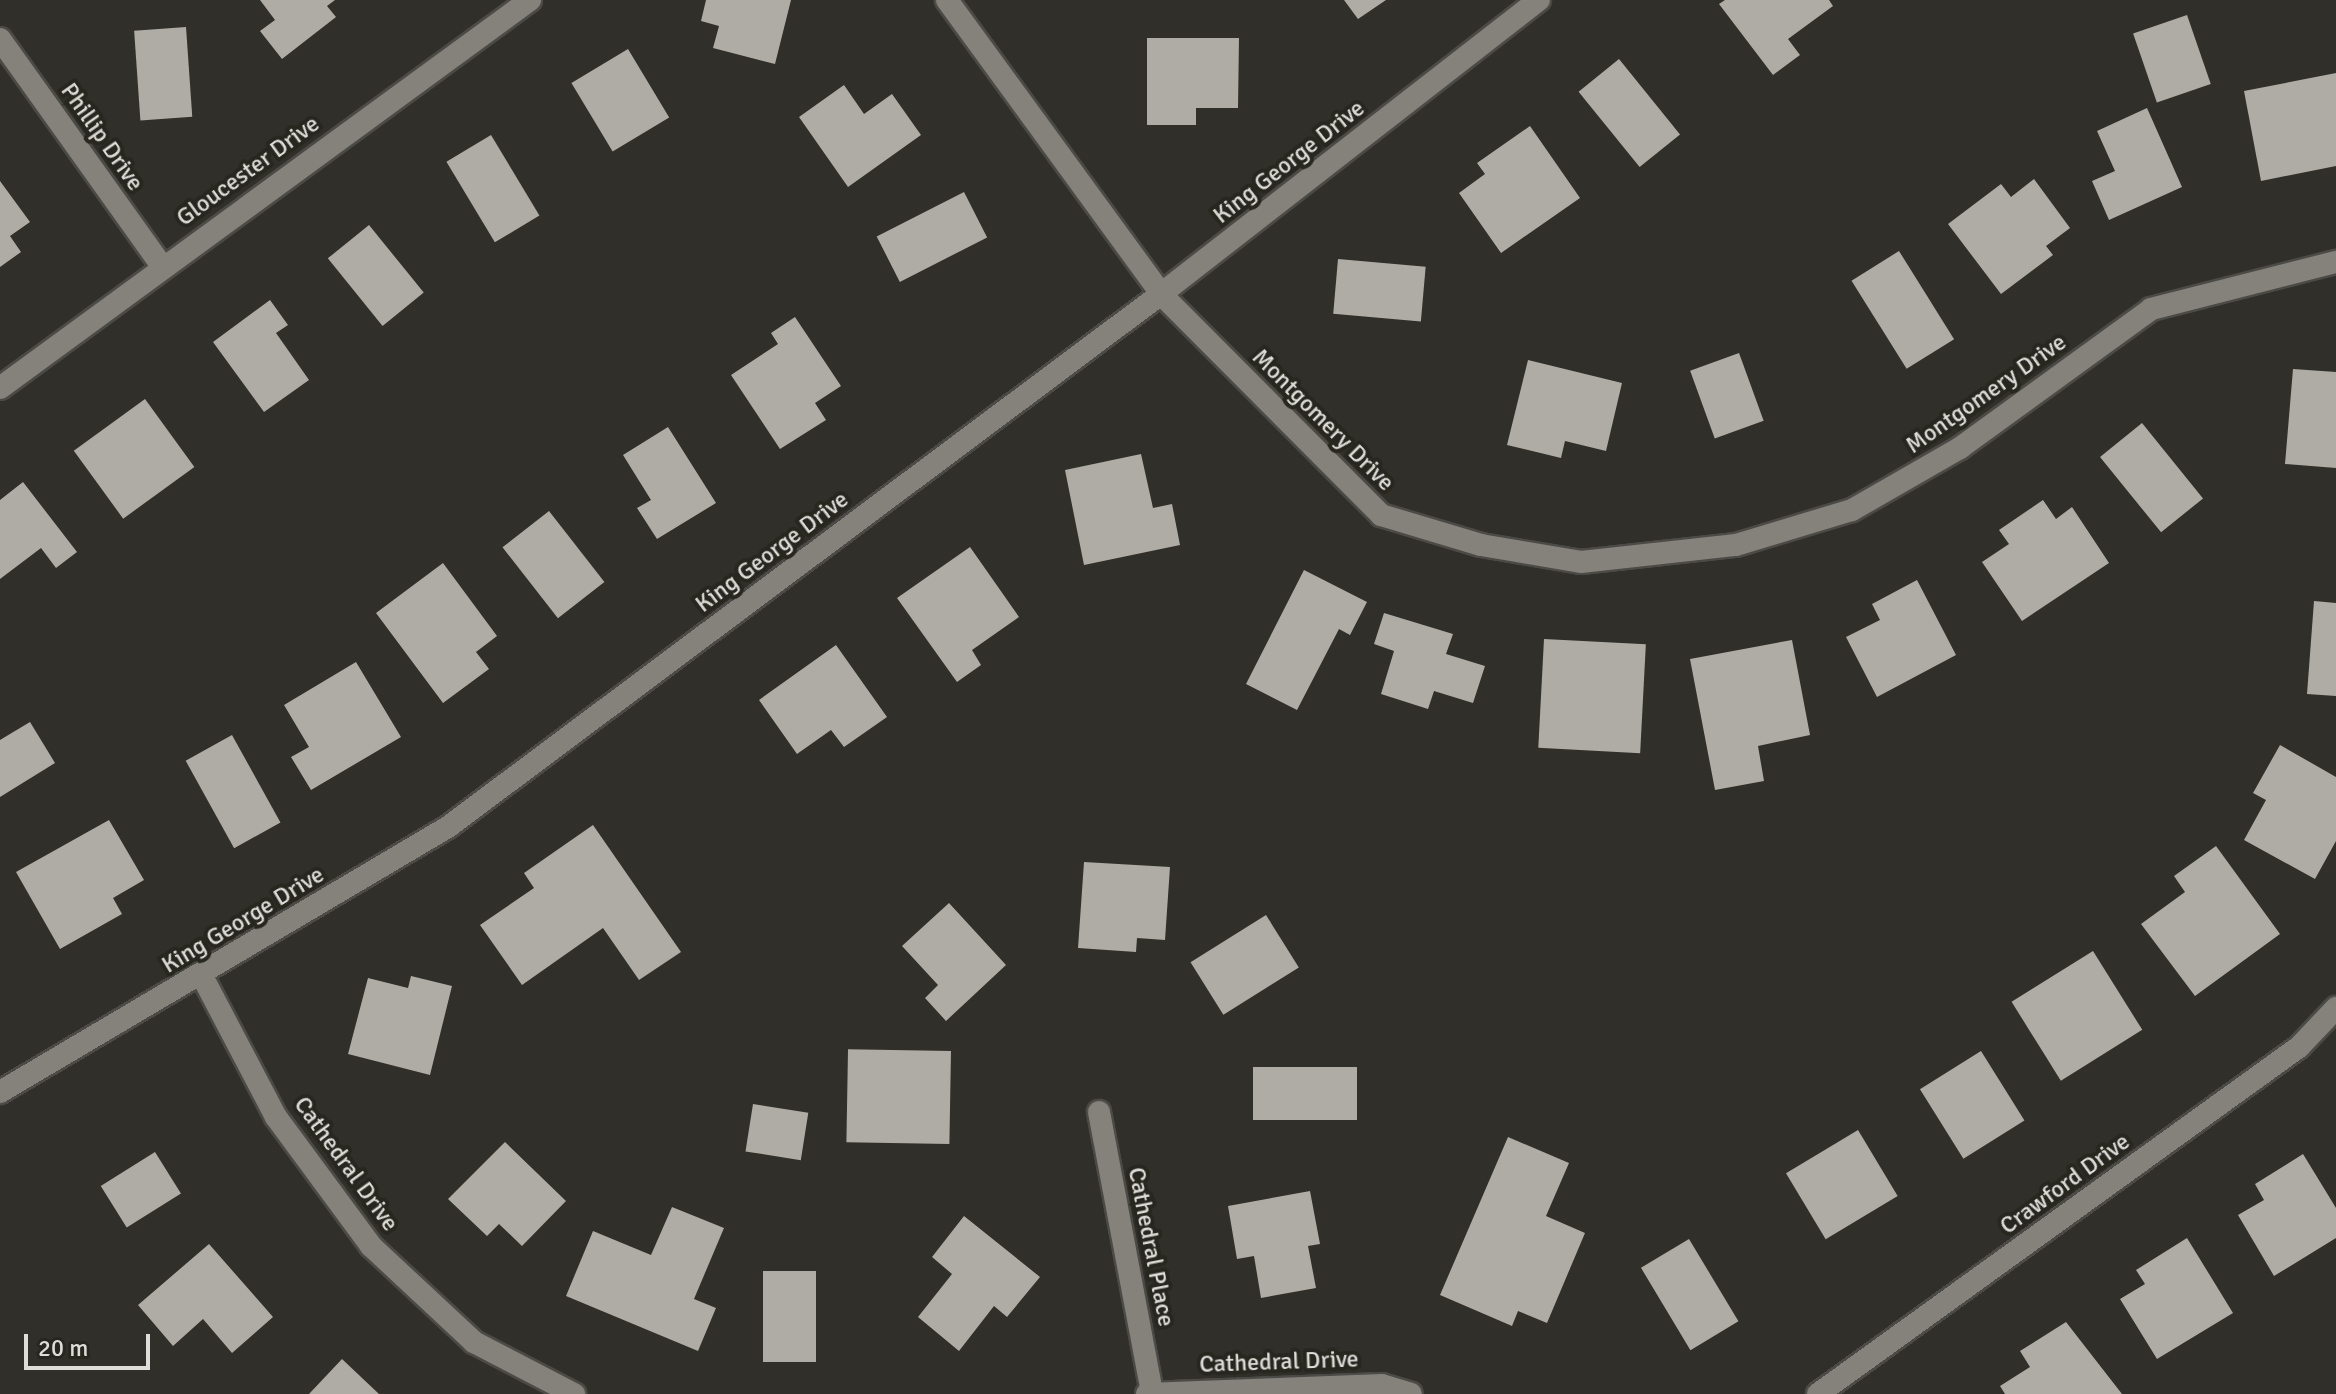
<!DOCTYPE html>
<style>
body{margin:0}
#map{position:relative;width:2336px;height:1394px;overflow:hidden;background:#312f29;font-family:Signika,sans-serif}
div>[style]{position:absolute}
.building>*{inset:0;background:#aeaca4;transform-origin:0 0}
.roads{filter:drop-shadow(2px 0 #4c4a46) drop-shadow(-2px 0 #4c4a46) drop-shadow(0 2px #4c4a46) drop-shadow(0 -2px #4c4a46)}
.minor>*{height:22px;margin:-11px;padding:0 11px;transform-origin:11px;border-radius:11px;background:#84827b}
span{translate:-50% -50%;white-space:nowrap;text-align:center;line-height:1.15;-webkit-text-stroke:8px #27261f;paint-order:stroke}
.street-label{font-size:24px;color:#deddd9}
.scale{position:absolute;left:24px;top:1334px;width:126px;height:36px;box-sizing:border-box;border:4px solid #deddd9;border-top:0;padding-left:10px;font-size:24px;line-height:28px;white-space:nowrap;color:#deddd9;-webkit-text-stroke:6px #27261f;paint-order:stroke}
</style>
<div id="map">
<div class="building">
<div style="clip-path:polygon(260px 0,335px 0,327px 6px,336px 17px,282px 59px,260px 31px,275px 20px)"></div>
<div style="clip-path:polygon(706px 0,791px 0,775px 64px,713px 48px,719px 26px,701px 21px)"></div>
<div style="clip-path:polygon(1344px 0,1386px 0,1358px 19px)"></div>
<div style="clip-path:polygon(1725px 0,1829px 0,1833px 6px,1788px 39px,1800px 55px,1773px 75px,1719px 4px)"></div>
<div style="left:2187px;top:15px;width:73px;height:57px;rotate:71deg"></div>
<div style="left:186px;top:27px;width:90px;height:52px;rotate:86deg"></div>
<div style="clip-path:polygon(1147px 38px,1239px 38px,1238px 108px,1196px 108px,1196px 125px,1147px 125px)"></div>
<div style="left:628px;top:49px;width:80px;height:66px;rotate:59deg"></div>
<div style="left:1619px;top:59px;width:97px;height:52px;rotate:51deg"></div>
<div style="clip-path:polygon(2336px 73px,2336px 166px,2261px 181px,2244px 91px)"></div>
<div style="clip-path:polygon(844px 85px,864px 114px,892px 94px,921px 135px,848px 187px,799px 117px)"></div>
<div style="clip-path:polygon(2147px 108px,2182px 187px,2109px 220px,2092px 181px,2115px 171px,2097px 131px)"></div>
<div style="clip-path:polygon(1530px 126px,1580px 198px,1501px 253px,1459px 193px,1485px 174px,1477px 163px)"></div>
<div style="left:491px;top:135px;width:94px;height:52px;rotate:59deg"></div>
<div style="clip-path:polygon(2034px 179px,2070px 228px,2046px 246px,2053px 255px,2001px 294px,1948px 224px,2001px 184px,2011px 197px)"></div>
<div style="clip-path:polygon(0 181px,30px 222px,10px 236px,21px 252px,0 267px)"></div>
<div style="left:964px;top:192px;width:51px;height:98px;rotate:63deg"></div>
<div style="left:369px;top:225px;width:87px;height:53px;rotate:51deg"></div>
<div style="left:1899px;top:251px;width:104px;height:56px;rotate:58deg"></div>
<div style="left:1338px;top:259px;width:88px;height:55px;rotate:5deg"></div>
<div style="clip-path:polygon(270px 300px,288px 325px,276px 333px,309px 380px,264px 412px,213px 342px)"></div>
<div style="clip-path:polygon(795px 317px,841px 386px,815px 403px,826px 420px,780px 449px,731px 375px,778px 344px,771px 333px)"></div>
<div style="left:1739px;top:353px;width:72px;height:52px;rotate:70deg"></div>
<div style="clip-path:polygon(1528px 360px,1622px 383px,1606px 451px,1565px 441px,1561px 458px,1507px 445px)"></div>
<div style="clip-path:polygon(2293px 369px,2336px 372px,2336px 468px,2285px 464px)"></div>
<div style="left:145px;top:399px;width:84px;height:88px;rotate:54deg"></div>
<div style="left:2142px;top:423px;width:97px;height:54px;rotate:51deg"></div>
<div style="clip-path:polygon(668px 427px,716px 503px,657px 539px,637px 508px,651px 500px,623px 455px)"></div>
<div style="clip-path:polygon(1141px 454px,1153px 508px,1172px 504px,1180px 545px,1084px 565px,1065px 470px)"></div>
<div style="clip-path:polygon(23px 482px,77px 552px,56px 568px,41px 548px,0 579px,0 500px)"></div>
<div style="clip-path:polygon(2043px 500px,2056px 519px,2072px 507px,2109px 563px,2022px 621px,1982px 562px,2009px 544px,1999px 530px)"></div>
<div style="left:549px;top:511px;width:90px;height:59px;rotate:52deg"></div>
<div style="clip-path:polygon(970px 547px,1019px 617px,972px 650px,981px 665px,957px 682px,897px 598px)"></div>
<div style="clip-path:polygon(443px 563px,497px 636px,476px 652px,489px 669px,443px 703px,376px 613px)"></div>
<div style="clip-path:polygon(1304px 570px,1367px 602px,1350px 635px,1339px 629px,1297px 710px,1246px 684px)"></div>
<div style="clip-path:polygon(1917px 580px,1956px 655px,1877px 697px,1846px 637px,1880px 620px,1872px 604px)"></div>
<div style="clip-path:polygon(2314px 601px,2336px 603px,2336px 696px,2307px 694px)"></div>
<div style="clip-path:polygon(1384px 613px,1453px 634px,1446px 654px,1485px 666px,1473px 703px,1434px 691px,1428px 709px,1381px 694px,1394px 651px,1374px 644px)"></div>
<div style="left:1544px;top:639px;width:102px;height:109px;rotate:3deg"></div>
<div style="clip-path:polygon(1792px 640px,1810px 735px,1758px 746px,1764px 781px,1715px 790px,1690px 659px)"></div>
<div style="clip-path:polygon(836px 645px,887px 717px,844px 747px,831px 730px,797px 754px,759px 700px)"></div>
<div style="clip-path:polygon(356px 662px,401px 737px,311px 790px,291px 757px,309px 747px,284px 705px)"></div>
<div style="clip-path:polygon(30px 722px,55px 763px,0 797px,0 740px)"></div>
<div style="left:232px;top:735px;width:100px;height:53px;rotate:61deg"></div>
<div style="clip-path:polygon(2280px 745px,2336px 777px,2336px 841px,2315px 879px,2244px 840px,2266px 800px,2253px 793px)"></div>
<div style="clip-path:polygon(109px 820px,144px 880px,113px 898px,122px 914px,60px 949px,16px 872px)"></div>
<div style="clip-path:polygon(593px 825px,681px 952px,639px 980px,603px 928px,522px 985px,480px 925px,534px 888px,524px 873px)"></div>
<div style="clip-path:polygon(2216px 846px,2280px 934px,2195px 996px,2141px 924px,2185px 892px,2174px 876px)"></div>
<div style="clip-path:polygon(1084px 862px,1170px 867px,1165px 940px,1137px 938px,1136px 952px,1078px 948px)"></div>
<div style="clip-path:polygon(949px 903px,1006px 965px,946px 1021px,925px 998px,938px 985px,902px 946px)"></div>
<div style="left:1266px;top:915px;width:62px;height:89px;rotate:58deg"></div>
<div style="left:2093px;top:951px;width:93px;height:96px;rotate:58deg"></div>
<div style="clip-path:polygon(411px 976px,452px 986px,430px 1075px,348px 1054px,368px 978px,408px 988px)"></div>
<div style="left:951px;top:1051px;width:93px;height:103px;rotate:91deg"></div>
<div style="left:1981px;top:1051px;width:82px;height:72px;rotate:58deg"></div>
<div style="left:1357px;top:1067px;width:53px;height:104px;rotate:90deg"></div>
<div style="left:753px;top:1104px;width:56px;height:48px;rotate:9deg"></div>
<div style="left:1858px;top:1130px;width:77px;height:84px;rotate:59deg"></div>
<div style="clip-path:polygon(1508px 1137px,1569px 1163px,1546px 1216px,1585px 1233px,1547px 1323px,1518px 1311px,1512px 1326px,1440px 1295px)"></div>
<div style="clip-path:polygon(505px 1142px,566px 1201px,522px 1246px,499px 1224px,487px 1236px,448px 1199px)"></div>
<div style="left:155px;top:1152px;width:49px;height:64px;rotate:58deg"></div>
<div style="clip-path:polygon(2303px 1154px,2336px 1208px,2336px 1238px,2274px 1276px,2238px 1215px,2264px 1200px,2255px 1184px)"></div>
<div style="clip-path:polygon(1310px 1191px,1320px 1244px,1308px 1246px,1316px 1288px,1261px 1298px,1254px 1256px,1237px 1259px,1228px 1206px)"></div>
<div style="clip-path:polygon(672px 1207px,724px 1228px,694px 1299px,716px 1308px,698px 1351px,566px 1296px,593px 1231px,651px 1255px)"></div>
<div style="clip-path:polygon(964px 1216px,1040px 1277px,1007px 1317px,994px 1306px,959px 1351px,918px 1317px,952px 1274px,932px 1257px)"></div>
<div style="clip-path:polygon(2187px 1238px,2233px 1313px,2157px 1359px,2120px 1299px,2145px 1284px,2136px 1270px)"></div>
<div style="left:1689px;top:1239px;width:96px;height:56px;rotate:59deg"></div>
<div style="clip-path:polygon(209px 1244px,273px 1317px,232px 1353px,203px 1319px,173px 1346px,138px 1305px)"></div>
<div style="left:763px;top:1271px;width:53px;height:91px"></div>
<div style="clip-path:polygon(2066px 1322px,2122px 1394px,2005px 1394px,2000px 1386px,2030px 1367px,2020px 1351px)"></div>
<div style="clip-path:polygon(342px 1359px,379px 1394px,309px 1394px)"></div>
</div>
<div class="roads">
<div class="minor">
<div style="left:947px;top:0;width:364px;rotate:53.9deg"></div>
<div style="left:1161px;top:294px;width:312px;rotate:45.1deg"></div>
<div style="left:1381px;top:515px;width:104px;rotate:16.7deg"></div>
<div style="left:1481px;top:545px;width:101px;rotate:9.6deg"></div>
<div style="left:1581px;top:562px;width:156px;rotate:-6.3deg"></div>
<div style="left:1736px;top:545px;width:121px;rotate:-16.8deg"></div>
<div style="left:1852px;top:510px;width:125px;rotate:-29.9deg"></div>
<div style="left:1960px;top:448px;width:236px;rotate:-36deg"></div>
<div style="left:2151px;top:309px;width:191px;rotate:-14.3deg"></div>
<div style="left:0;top:39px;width:277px;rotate:54.5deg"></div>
<div style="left:0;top:388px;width:657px;rotate:-36.21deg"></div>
<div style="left:202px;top:976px;width:159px;rotate:62.3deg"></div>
<div style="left:276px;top:1117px;width:160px;rotate:53.6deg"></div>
<div style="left:371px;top:1246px;width:141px;rotate:43deg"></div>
<div style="left:474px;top:1342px;width:113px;rotate:27.5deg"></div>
<div style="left:0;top:1092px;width:521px;rotate:-30.61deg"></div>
<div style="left:448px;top:827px;width:890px;rotate:-36.78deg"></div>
<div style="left:1161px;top:294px;width:479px;rotate:-37.9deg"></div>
<div style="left:1099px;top:1112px;width:286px;rotate:79.3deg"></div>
<div style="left:1147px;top:1394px;width:235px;rotate:-2.2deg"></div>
<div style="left:1382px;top:1385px;width:30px;rotate:17deg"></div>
<div style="left:1818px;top:1394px;width:593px;rotate:-35.81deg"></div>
<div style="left:2299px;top:1047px;width:54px;rotate:-46.5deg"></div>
</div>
</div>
<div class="street-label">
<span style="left:102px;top:137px;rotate:55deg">Phillip Drive</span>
<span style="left:1289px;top:162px;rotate:-38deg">King George Drive</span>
<span style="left:248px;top:171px;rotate:-36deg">Gloucester Drive</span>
<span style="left:1986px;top:394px;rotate:-35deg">Montgomery Drive</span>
<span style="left:1323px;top:420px;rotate:45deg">Montgomery Drive</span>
<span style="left:772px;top:552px;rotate:-37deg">King George Drive</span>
<span style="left:243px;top:920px;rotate:-31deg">King George Drive</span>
<span style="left:346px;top:1164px;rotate:54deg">Cathedral Drive</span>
<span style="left:2065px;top:1184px;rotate:-36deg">Crawford Drive</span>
<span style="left:1151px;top:1247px;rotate:79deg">Cathedral Place</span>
<span style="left:1279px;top:1362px;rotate:-2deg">Cathedral Drive</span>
</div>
<div class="scale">20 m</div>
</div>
